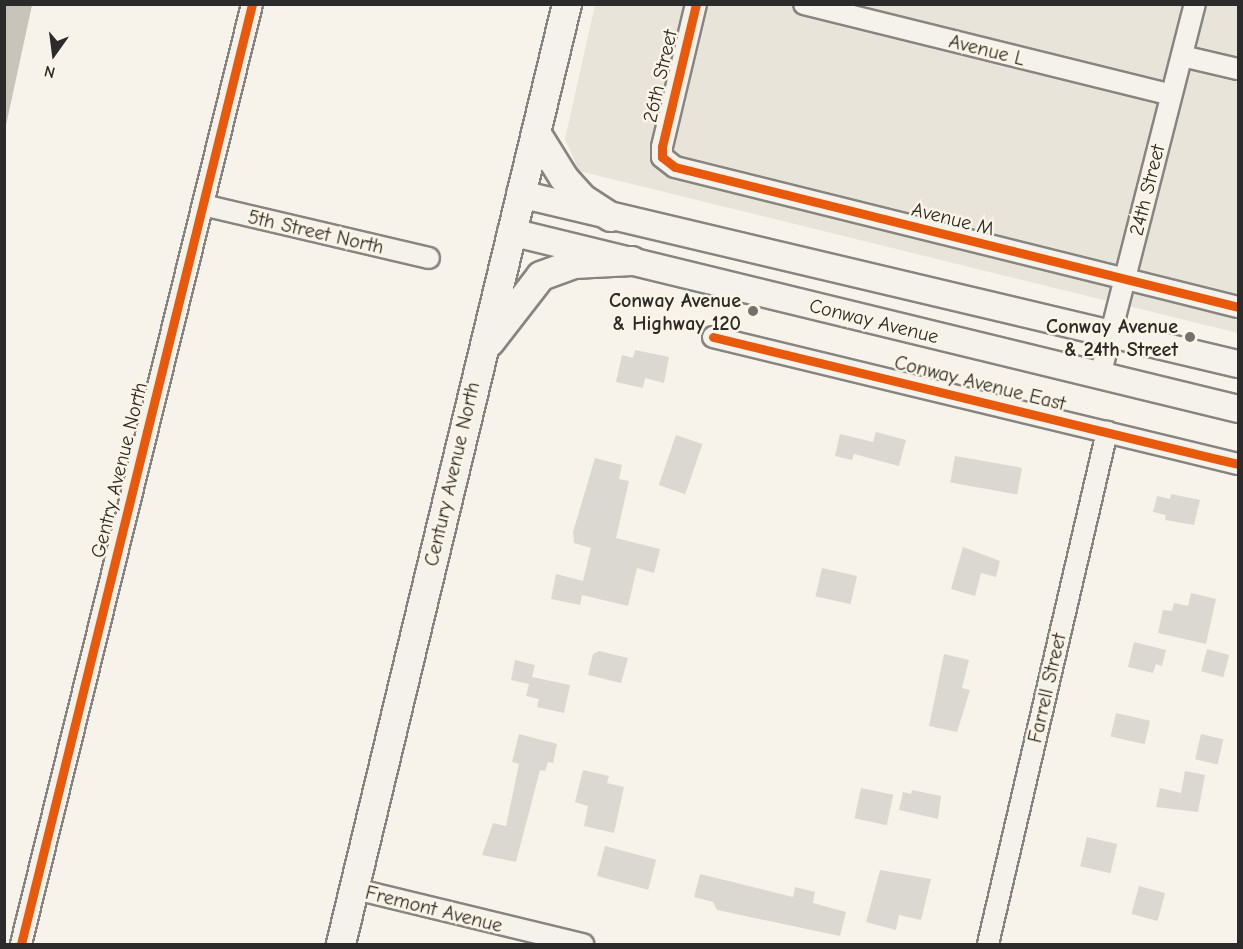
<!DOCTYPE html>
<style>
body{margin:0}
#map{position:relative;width:1243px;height:949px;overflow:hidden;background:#f7f3ea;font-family:"Comic Neue",sans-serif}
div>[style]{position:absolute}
.built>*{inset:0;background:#e9e4d9}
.water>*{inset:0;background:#c8c4ba}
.building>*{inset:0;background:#dad8d1;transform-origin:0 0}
.roads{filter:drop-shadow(2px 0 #878581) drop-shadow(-2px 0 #878581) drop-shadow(0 2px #878581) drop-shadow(0 -2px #878581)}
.minor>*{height:20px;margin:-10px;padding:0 10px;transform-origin:10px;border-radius:10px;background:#f5f2ec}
.tertiary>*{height:26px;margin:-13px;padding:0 13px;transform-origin:13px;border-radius:13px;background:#f5f2ec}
.secondary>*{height:28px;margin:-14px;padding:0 14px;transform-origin:14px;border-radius:14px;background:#f5f2ec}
.cycleway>*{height:9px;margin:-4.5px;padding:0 4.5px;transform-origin:4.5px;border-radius:4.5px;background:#e8590c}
.dots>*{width:16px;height:16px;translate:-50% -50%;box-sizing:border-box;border:3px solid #fcf5e5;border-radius:50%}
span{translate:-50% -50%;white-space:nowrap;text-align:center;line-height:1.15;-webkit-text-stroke:5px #fcf5e5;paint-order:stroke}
.street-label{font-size:20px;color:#2b2b2b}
.poi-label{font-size:20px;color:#2b2b2b;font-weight:700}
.right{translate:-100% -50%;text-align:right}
.frame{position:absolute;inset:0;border:6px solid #2b2b2b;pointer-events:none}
.north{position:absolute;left:24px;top:24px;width:60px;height:60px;-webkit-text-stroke:4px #fcf5e5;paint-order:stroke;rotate:194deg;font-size:16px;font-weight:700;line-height:24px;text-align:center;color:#2b2b2b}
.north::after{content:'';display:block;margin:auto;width:21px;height:27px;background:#2b2b2b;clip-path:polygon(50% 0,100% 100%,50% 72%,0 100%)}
</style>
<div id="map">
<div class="built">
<div style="clip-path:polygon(595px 5px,1238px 5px,1238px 333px,579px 171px,565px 139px)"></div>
</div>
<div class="water">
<div style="clip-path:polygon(5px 4px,32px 5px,5px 130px,4px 5px)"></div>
</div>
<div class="building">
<div style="clip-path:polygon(635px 350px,669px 357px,664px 383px,645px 378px,643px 388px,616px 382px,622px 355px,633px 358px)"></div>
<div style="clip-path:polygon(876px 432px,906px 440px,899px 466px,854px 454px,852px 460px,835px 456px,840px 434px,873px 442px)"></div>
<div style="left:676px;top:435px;width:28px;height:53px;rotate:19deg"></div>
<div style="left:955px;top:456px;width:68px;height:27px;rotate:10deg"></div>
<div style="clip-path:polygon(595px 458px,622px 465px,619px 479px,629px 481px,616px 538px,660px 549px,654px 573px,637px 568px,628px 606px,582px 595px,580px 605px,551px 599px,556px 574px,583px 581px,591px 548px,574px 543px,573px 532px)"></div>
<div style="clip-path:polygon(1171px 494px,1200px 500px,1194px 525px,1165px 520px,1166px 515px,1153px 512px,1157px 496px,1170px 499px)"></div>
<div style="clip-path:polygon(963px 547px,1000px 561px,996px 577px,981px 573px,975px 596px,951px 589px)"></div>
<div style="left:822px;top:568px;width:36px;height:29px;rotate:13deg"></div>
<div style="clip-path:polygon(1191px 593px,1216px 599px,1206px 644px,1158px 633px,1163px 610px,1172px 611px,1174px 603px,1188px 606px)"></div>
<div style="clip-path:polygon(1134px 642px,1166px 650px,1162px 666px,1156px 664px,1153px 673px,1128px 667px)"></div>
<div style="left:1207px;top:649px;width:23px;height:23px;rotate:15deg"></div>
<div style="clip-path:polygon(599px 651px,628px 658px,621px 683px,588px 675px,593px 654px)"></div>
<div style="clip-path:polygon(944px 654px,969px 660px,962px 688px,970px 690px,957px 732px,929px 726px)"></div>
<div style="clip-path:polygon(515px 660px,535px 665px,532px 677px,570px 685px,564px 713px,537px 707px,539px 699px,526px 696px,529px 684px,511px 680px)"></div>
<div style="left:1116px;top:713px;width:35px;height:24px;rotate:13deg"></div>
<div style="clip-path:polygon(519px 734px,557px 744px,553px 763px,548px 762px,545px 771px,540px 770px,516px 862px,482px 855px,493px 823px,506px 826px,519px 764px,512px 762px)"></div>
<div style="left:1201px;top:734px;width:23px;height:26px;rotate:13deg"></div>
<div style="clip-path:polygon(583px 770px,609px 776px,607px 783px,624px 787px,614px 833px,584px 826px,588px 806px,575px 802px)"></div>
<div style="clip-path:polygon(1185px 771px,1205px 775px,1198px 812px,1156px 807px,1160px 788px,1181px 793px)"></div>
<div style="left:861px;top:788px;width:33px;height:31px;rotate:12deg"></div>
<div style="clip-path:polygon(912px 790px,941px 796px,938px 819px,899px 810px,903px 792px,911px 794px)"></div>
<div style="left:1087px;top:837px;width:31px;height:30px;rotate:13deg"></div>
<div style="left:605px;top:846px;width:53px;height:31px;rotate:15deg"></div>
<div style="clip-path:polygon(880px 870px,931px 879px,921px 920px,899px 915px,896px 930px,866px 922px)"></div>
<div style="clip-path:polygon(700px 874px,793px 897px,795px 887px,815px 892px,813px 903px,846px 912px,840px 936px,717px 910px,713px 902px,694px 897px)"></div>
<div style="left:1139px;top:886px;width:27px;height:29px;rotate:15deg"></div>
</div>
<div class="roads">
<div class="minor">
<div style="left:696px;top:4px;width:147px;rotate:103.4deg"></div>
<div style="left:662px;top:147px;width:10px;rotate:90deg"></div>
<div style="left:662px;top:157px;width:16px;rotate:38deg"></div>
<div style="left:675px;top:167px;width:580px;rotate:13.96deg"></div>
<div style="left:804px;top:4px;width:378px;rotate:13.9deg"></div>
<div style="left:1182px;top:56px;width:57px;rotate:13.1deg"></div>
<div style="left:203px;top:205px;width:232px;rotate:13.2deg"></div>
<div style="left:713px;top:337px;width:540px;rotate:13.6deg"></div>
<div style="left:1100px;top:376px;width:384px;rotate:-75.7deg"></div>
<div style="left:355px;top:889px;width:235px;rotate:13.6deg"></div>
<div style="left:21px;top:944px;width:968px;rotate:-76.19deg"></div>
<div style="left:988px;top:944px;width:526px;rotate:-76.92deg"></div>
</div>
<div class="tertiary">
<div style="left:520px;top:194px;width:738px;rotate:13.32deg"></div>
<div style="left:511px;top:232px;width:748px;rotate:13.68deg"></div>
</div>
<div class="secondary">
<div style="left:536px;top:133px;width:53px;rotate:58.1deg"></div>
<div style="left:564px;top:178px;width:28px;rotate:48deg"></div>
<div style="left:583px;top:199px;width:33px;rotate:33deg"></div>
<div style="left:490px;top:342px;width:83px;rotate:-52.3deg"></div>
<div style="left:541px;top:276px;width:35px;rotate:-20deg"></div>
<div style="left:574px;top:264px;width:58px;rotate:-3deg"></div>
<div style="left:341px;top:944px;width:967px;rotate:-76.48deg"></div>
</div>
</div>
<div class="cycleway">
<div style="left:696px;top:4px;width:147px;rotate:103.4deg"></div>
<div style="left:662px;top:147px;width:10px;rotate:90deg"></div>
<div style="left:662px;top:157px;width:16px;rotate:38deg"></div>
<div style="left:675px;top:167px;width:580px;rotate:13.96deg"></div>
<div style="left:713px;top:337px;width:540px;rotate:13.6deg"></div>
<div style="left:21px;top:944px;width:968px;rotate:-76.19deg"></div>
</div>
<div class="dots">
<div style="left:753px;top:311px;background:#72716e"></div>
<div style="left:1190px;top:337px;background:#72716e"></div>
</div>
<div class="street-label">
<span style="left:987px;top:50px;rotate:14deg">Avenue L</span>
<span style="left:660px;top:76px;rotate:-77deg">26th Street</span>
<span style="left:1147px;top:190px;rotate:-76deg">24th Street</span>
<span style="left:953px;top:219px;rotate:14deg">Avenue M</span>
<span style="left:316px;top:232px;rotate:13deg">5th Street North</span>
<span style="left:874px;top:321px;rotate:14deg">Conway Avenue</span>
<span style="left:980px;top:383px;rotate:14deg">Conway Avenue East</span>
<span style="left:119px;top:470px;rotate:-76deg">Gentry Avenue North</span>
<span style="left:452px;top:474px;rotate:-77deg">Century Avenue North</span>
<span style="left:1047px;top:688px;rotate:-77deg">Farrell Street</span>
<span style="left:434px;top:909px;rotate:14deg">Fremont Avenue</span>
</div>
<div class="poi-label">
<span class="right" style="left:741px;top:312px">Conway Avenue<br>&amp; Highway 120</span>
<span class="right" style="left:1178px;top:338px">Conway Avenue<br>&amp; 24th Street</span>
</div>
<div class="frame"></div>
<div class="north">N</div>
</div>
